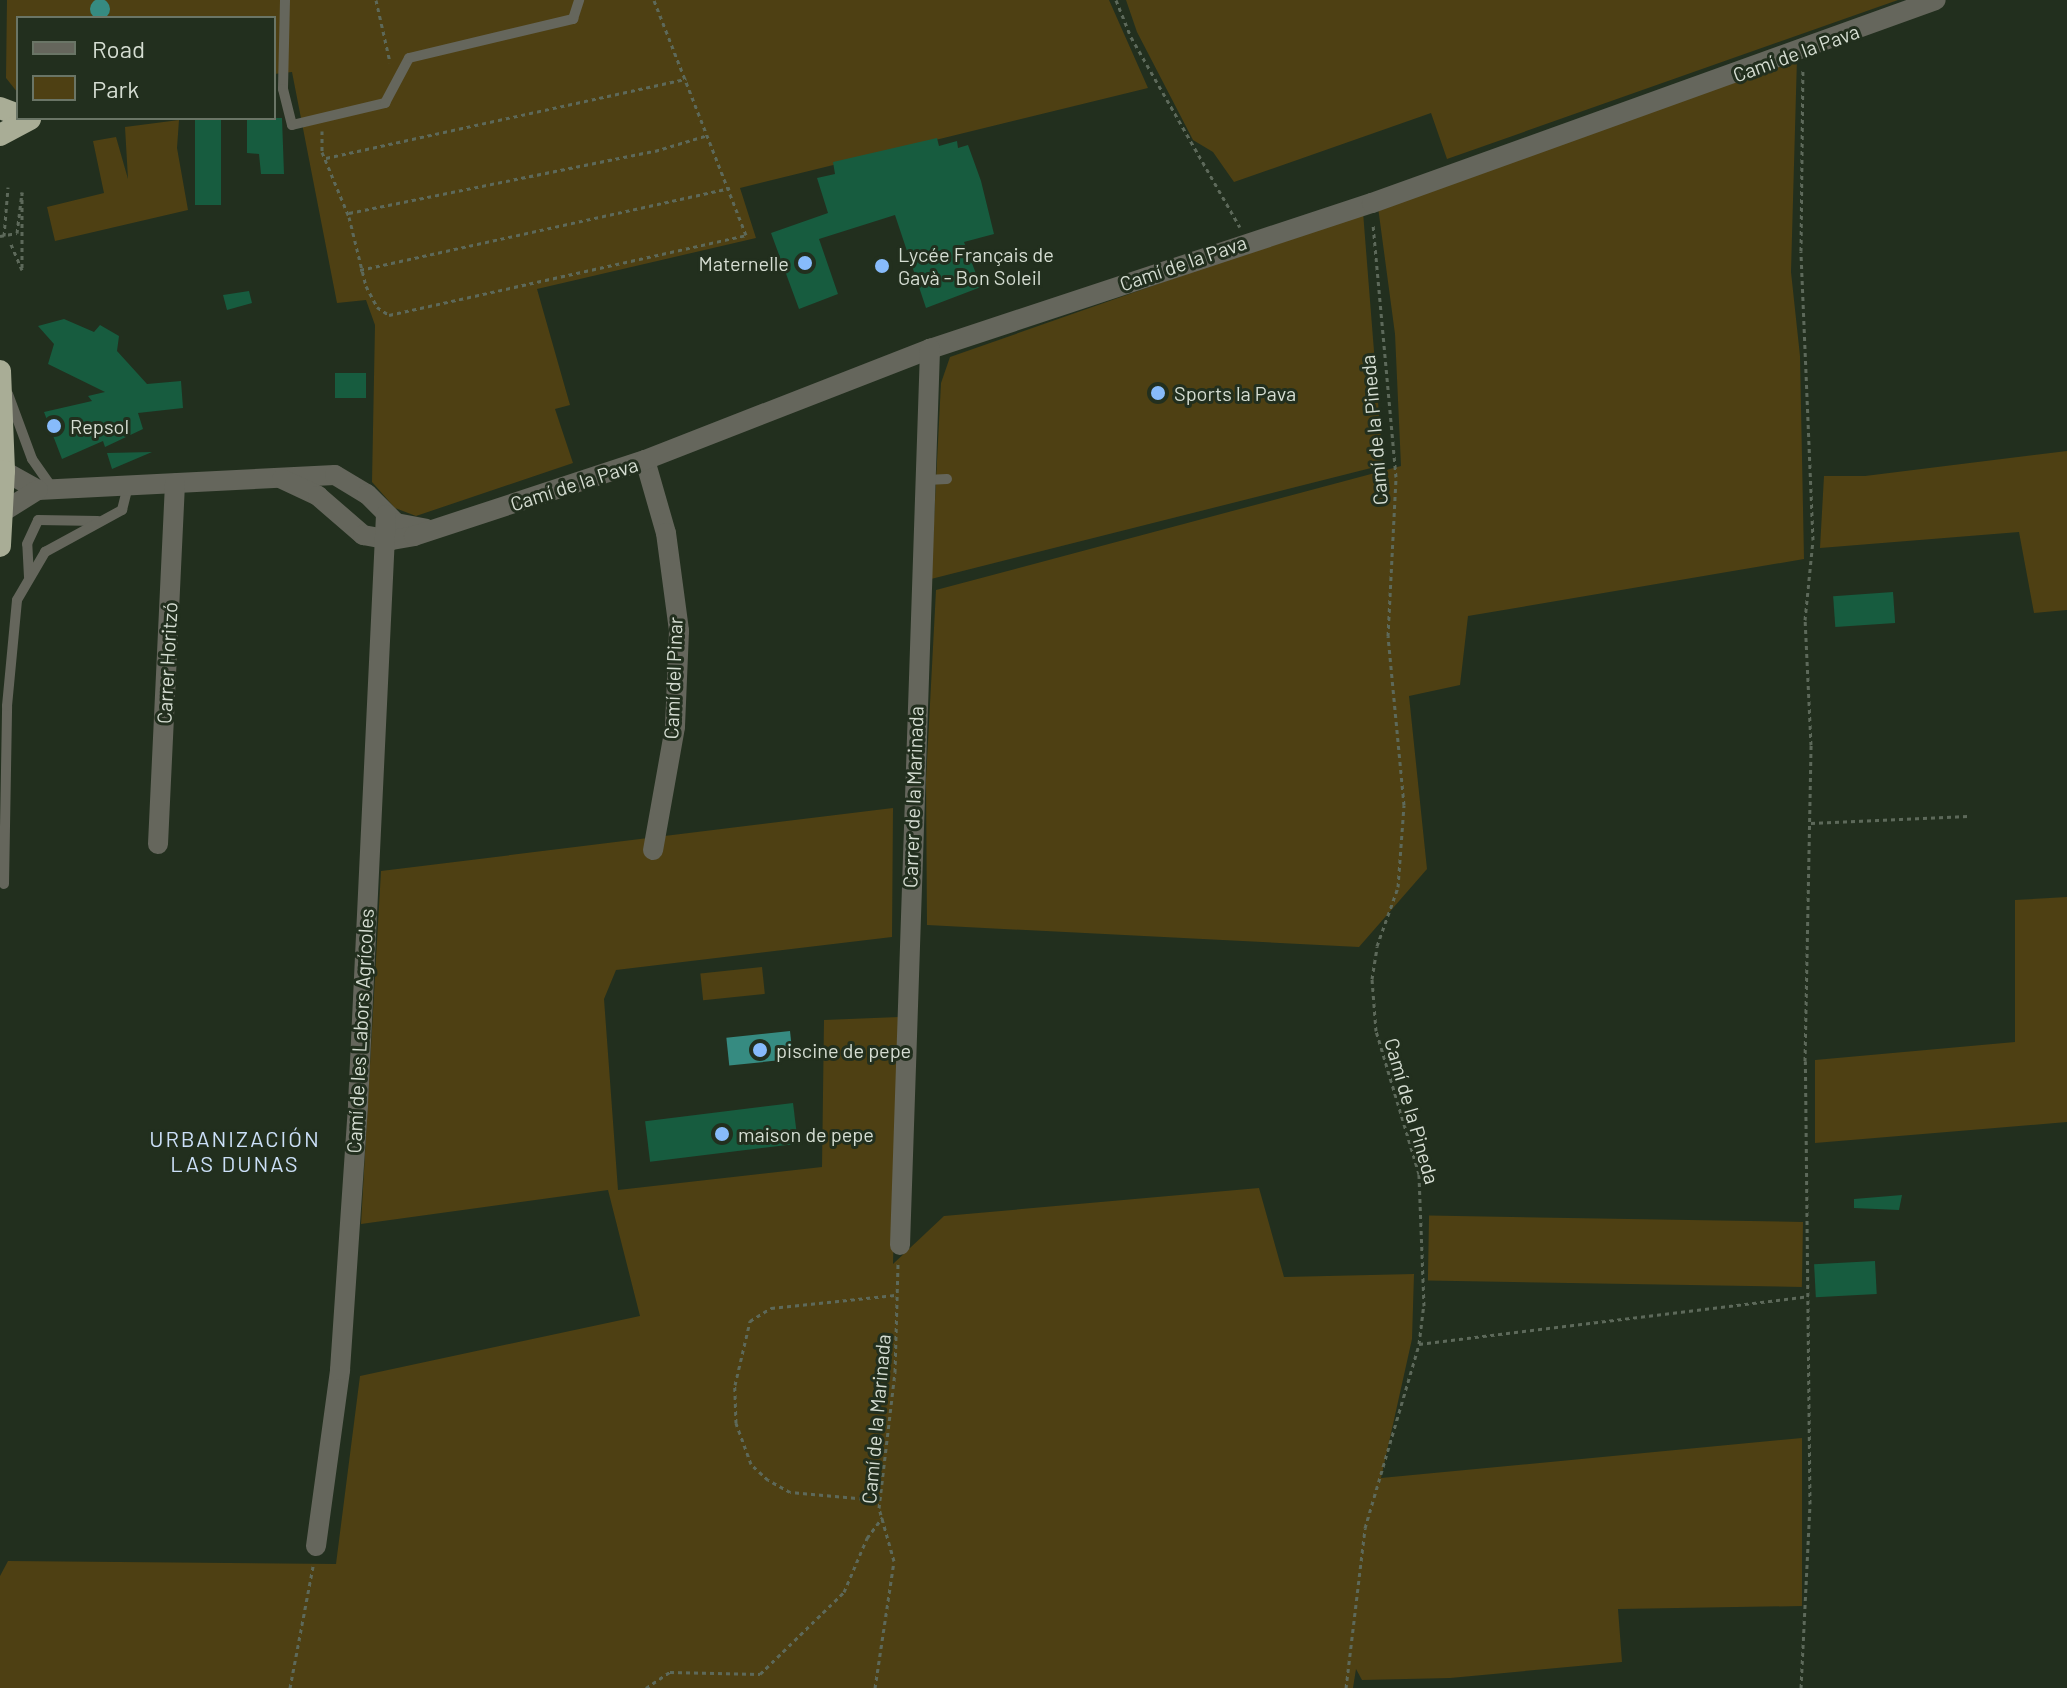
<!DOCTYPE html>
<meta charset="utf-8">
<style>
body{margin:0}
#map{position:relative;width:2067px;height:1688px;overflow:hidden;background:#222f1e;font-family:Barlow,sans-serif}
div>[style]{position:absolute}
.green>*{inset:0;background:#4e4013;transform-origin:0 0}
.water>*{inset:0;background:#368b81;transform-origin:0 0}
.round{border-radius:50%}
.building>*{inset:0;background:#175c3f;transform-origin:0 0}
.path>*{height:3px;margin-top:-1.5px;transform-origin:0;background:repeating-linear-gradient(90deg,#5d695a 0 4px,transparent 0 8px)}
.service>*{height:10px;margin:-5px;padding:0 5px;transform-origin:5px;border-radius:5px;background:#65665c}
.minor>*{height:20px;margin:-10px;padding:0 10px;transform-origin:10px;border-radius:10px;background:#65665c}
.trunk>*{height:22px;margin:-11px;padding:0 11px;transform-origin:11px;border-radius:11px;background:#a9ad96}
.dots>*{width:22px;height:22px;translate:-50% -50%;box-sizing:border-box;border:4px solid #222f1e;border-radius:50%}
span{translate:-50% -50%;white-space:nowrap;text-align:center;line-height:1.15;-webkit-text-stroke:6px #222f1e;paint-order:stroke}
.street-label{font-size:20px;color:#d5ddd2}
.poi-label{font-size:20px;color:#d5ddd2}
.left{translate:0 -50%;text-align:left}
.right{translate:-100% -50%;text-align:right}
.neighbourhood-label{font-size:22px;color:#cce0f8;letter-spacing:2px}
.legend{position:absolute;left:16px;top:16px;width:260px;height:104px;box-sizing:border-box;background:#222f1e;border:2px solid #6a7566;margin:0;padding:10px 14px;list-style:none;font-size:24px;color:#d5ddd2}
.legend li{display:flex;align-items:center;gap:16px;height:40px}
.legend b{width:40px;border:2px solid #6a7566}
</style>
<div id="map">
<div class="green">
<div style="clip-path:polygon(7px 0,1109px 0,1148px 88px,740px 188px,756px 238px,537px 289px,570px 405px,555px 409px,573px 463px,416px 516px,395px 508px,372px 482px,375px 325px,366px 300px,337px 303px,292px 72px,274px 74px,274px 18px,18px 18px,18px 93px,6px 78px)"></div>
<div style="clip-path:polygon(1126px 0,1898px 0,1447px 159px,1431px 113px,1234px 182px,1213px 152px,1193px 140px,1137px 32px)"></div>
<div style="clip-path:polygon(1797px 58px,1791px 272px,1800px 356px,1804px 559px,1468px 616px,1460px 685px,1409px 696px,1427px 869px,1359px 947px,927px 925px,926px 780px,936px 590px,1401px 466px,1395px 334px,1378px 207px)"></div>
<div style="clip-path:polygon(179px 120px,177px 148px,188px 210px,55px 241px,47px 207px,104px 193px,93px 141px,116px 137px,128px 179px,125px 127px)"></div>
<div style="clip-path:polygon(1363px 212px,1383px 465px,931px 579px,941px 383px,950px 357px)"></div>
<div style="clip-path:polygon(2067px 451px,2067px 610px,2034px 613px,2019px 532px,1820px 548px,1824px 476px,1865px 476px)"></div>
<div style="clip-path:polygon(893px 808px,892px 937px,616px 970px,604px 999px,618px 1190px,822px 1167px,824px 1020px,899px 1017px,893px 1264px,944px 1216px,1259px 1188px,1284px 1277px,1414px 1274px,1412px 1339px,1381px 1478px,1802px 1438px,1802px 1606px,1618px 1609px,1622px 1662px,1450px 1678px,1362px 1680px,1356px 1669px,1353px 1688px,0 1688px,0 1576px,8px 1561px,336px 1564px,360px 1376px,640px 1316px,608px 1190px,361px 1224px,381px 871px)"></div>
<div style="clip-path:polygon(2067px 897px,2067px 1122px,1815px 1143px,1815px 1060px,2015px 1042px,2015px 900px)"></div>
<div style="left:762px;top:967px;width:27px;height:62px;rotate:84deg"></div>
<div style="left:1803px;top:1222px;width:65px;height:374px;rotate:91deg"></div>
</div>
<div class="water">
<div class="round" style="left:90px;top:-1px;width:20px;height:20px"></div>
<div style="left:790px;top:1031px;width:28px;height:64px;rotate:84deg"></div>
</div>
<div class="building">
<div style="left:195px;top:118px;width:26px;height:87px"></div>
<div style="clip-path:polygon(247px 118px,282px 118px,284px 174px,261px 174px,259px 154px,247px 153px)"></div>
<div style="clip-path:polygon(937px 138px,939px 146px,957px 141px,958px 148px,968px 145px,981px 181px,994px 234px,964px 242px,981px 287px,926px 308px,895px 215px,819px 239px,838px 294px,799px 309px,771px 233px,828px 213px,817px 178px,835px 174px,833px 162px)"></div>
<div style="clip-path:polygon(249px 291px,252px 303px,227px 310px,223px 295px)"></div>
<div style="clip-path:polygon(64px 319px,94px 332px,100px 325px,119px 336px,117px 351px,147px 384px,181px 381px,183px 408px,138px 413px,143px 429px,105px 447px,103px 441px,62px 459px,44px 412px,92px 401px,88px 396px,105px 392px,48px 364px,54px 344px,38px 326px)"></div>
<div style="left:335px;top:373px;width:31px;height:25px"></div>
<div style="clip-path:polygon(152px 452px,112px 469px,107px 453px)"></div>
<div style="left:1893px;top:592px;width:31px;height:60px;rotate:86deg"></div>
<div style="left:793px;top:1103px;width:41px;height:149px;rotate:83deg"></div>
<div style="clip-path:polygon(1902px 1195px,1899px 1210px,1854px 1208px,1854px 1199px)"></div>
<div style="left:1875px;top:1261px;width:33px;height:61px;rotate:87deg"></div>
</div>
<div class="path">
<div style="left:376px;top:0;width:64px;rotate:77.3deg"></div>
<div style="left:1116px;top:0;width:40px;rotate:68deg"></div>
<div style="left:1131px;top:37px;width:219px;rotate:60.2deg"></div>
<div style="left:322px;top:131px;width:21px;rotate:90deg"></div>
<div style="left:322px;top:152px;width:70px;rotate:67.4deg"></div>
<div style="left:349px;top:217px;width:71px;rotate:76.2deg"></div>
<div style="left:366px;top:286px;width:24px;rotate:62deg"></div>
<div style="left:377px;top:307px;width:14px;rotate:34deg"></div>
<div style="left:389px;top:315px;width:366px;rotate:-12.6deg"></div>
<div style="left:746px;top:235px;width:252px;rotate:-111.4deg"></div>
<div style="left:326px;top:158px;width:369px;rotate:-12.4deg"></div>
<div style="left:349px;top:213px;width:312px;rotate:-11.5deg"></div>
<div style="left:655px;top:151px;width:55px;rotate:-16.8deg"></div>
<div style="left:0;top:236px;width:17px;rotate:-10deg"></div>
<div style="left:17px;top:233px;width:41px;rotate:-83deg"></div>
<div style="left:22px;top:192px;width:78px;rotate:90deg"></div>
<div style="left:22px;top:270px;width:30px;rotate:-113deg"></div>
<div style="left:4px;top:236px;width:49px;rotate:-85.3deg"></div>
<div style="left:360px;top:270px;width:379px;rotate:-12.5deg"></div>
<div style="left:1811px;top:823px;width:157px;rotate:-2.6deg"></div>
<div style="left:1419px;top:1344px;width:392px;rotate:-7deg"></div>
<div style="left:879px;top:1500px;width:89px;rotate:-174.9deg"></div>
<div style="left:790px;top:1492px;width:25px;rotate:-151deg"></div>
<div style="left:768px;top:1480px;width:23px;rotate:-137deg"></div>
<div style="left:751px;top:1464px;width:44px;rotate:-110.1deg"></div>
<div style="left:736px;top:1423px;width:38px;rotate:-92deg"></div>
<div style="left:735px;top:1385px;width:66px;rotate:-76.8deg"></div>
<div style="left:750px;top:1321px;width:25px;rotate:-32deg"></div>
<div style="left:771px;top:1308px;width:125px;rotate:-6deg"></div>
<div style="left:290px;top:1688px;width:124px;rotate:-79.3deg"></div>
<div style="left:646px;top:1688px;width:29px;rotate:-34deg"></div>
<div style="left:670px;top:1672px;width:90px;rotate:1.3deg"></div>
<div style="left:760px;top:1674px;width:117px;rotate:-44.3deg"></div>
<div style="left:844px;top:1592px;width:59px;rotate:-66.9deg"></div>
<div style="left:867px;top:1538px;width:26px;rotate:-53deg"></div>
<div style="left:875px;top:1688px;width:128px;rotate:-81.5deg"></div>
<div style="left:894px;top:1561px;width:55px;rotate:-105.8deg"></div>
<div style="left:879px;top:1508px;width:137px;rotate:-83.3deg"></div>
<div style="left:895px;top:1372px;width:108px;rotate:-88.4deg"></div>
<div style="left:1346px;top:1688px;width:161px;rotate:-83.2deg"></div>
<div style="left:1365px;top:1528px;width:192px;rotate:-73.6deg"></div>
<div style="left:1419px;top:1344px;width:38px;rotate:-83deg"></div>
<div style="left:1424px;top:1306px;width:132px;rotate:-92.2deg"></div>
<div style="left:1419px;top:1174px;width:149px;rotate:-106.7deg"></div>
<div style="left:1376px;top:1031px;width:52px;rotate:-94.4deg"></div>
<div style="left:1372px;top:979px;width:33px;rotate:-81deg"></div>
<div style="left:1377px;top:946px;width:63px;rotate:-70.4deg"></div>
<div style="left:1398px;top:887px;width:82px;rotate:-85.8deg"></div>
<div style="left:1404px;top:805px;width:170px;rotate:-95.4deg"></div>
<div style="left:1388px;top:636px;width:159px;rotate:-87.1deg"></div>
<div style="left:1396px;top:477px;width:255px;rotate:-95.2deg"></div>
<div style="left:1801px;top:1688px;width:184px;rotate:-87.2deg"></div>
<div style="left:1810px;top:1504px;width:443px;rotate:-90.6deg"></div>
<div style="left:1805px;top:1061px;width:316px;rotate:-88.9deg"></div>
<div style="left:1811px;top:745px;width:125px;rotate:-92.7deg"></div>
<div style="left:1805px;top:620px;width:80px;rotate:-84.3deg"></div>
<div style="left:1813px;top:540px;width:289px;rotate:-92.4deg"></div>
<div style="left:1801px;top:251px;width:182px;rotate:-89.4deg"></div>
</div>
<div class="service">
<div style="left:285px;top:0;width:89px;rotate:91.3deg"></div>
<div style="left:283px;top:89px;width:37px;rotate:76deg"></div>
<div style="left:292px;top:125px;width:96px;rotate:-13.3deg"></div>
<div style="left:385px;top:103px;width:51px;rotate:-61.9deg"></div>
<div style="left:409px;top:58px;width:169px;rotate:-13.4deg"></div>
<div style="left:573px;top:19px;width:20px;rotate:-72deg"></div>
<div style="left:8px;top:394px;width:69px;rotate:69.7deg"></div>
<div style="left:32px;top:459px;width:38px;rotate:55deg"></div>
<div style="left:926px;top:480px;width:21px;rotate:-3deg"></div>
<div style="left:29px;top:577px;width:33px;rotate:-93deg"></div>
<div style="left:27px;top:544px;width:26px;rotate:-65deg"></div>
<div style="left:38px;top:520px;width:60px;rotate:1deg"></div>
<div style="left:4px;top:884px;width:178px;rotate:-89deg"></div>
<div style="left:7px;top:706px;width:106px;rotate:-84.6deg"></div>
<div style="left:17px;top:600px;width:56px;rotate:-59.7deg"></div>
<div style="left:45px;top:552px;width:88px;rotate:-28.6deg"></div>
<div style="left:122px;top:510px;width:25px;rotate:-76deg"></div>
</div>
<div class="minor">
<div style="left:645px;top:460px;width:76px;rotate:74deg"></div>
<div style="left:666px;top:533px;width:99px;rotate:82.4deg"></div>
<div style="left:679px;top:631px;width:96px;rotate:92.4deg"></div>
<div style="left:675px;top:727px;width:125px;rotate:100.1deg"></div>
<div style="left:4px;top:471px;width:39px;rotate:29deg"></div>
<div style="left:38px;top:490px;width:297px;rotate:-2.9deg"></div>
<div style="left:335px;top:475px;width:37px;rotate:31deg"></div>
<div style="left:367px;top:494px;width:41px;rotate:45deg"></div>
<div style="left:396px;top:523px;width:31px;rotate:11deg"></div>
<div style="left:282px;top:479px;width:40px;rotate:25deg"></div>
<div style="left:318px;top:496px;width:60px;rotate:40.9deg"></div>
<div style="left:363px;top:535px;width:29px;rotate:10deg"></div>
<div style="left:392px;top:540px;width:22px;rotate:-10deg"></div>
<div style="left:414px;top:536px;width:243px;rotate:-18.2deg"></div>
<div style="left:645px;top:460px;width:306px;rotate:-21.3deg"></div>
<div style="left:930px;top:349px;width:465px;rotate:-18.3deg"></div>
<div style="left:1372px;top:203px;width:599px;rotate:-19.8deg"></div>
<div style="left:4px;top:511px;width:40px;rotate:-32deg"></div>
<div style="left:158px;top:844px;width:361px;rotate:-87.3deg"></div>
<div style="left:900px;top:1245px;width:897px;rotate:-88.08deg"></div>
<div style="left:316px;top:1546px;width:178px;rotate:-82.2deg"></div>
<div style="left:340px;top:1370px;width:267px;rotate:-86.1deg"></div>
<div style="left:358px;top:1104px;width:590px;rotate:-87.28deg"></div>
</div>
<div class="trunk">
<div style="left:0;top:108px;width:19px;rotate:21deg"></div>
<div style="left:0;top:135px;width:34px;rotate:-28deg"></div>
<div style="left:0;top:371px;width:100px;rotate:87.7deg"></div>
<div style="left:4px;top:471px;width:75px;rotate:93.1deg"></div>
</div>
<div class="dots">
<div style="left:805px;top:263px;background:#87bbfb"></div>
<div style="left:882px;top:266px;background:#87bbfb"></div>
<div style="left:1158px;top:393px;background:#87bbfb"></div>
<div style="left:54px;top:426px;background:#87bbfb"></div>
<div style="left:760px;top:1050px;background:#87bbfb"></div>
<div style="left:722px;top:1134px;background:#87bbfb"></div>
</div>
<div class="street-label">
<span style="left:1796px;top:53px;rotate:-20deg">Camí de la Pava</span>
<span style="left:1183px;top:263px;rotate:-19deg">Camí de la Pava</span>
<span style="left:1374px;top:430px;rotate:-95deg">Camí de la Pineda</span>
<span style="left:574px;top:484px;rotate:-18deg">Camí de la Pava</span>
<span style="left:167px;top:663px;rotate:-87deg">Carrer Horitzó</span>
<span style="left:673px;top:678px;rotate:-88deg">Camí del Pinar</span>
<span style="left:913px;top:797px;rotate:-88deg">Carrer de la Marinada</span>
<span style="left:360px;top:1031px;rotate:-87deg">Camí de les Labors Agrícoles</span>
<span style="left:1412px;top:1111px;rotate:74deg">Camí de la Pineda</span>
<span style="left:876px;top:1419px;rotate:-85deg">Camí de la Marinada</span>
</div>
<div class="poi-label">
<span class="left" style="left:898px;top:266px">Lycée Français de<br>Gavà - Bon Soleil</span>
<span class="right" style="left:789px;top:263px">Maternelle</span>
<span class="left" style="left:1174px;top:393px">Sports la Pava</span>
<span class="left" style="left:70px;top:426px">Repsol</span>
<span class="left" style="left:776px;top:1050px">piscine de pepe</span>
<span class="left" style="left:738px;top:1134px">maison de pepe</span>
</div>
<div class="neighbourhood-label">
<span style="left:235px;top:1151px">URBANIZACIÓN<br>LAS DUNAS</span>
</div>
<ul class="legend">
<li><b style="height:10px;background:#65665c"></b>Road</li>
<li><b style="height:22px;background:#4e4013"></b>Park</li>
</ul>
</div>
